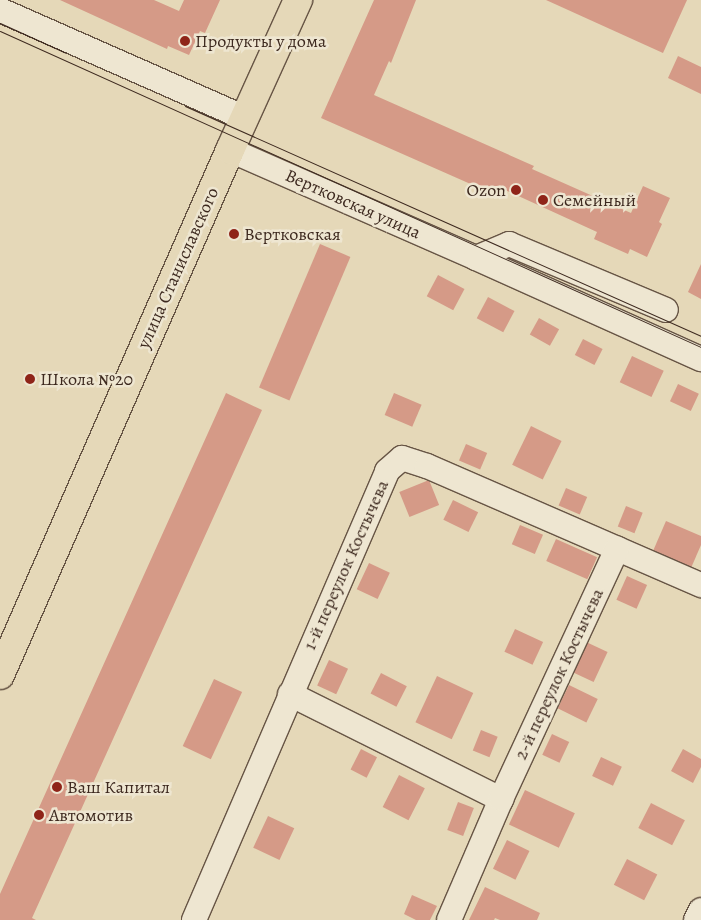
<!DOCTYPE html>
<meta charset="utf-8">
<style>
body{margin:0}
#map{position:relative;width:701px;height:920px;overflow:hidden;background:#e5d8b8;font-family:Alegreya,serif}
div>[style]{position:absolute}
.building>*{inset:0;background:#d59a87;transform-origin:0 0}
.roads{filter:drop-shadow(1px 0 #675545) drop-shadow(-1px 0 #675545) drop-shadow(0 1px #675545) drop-shadow(0 -1px #675545)}
.minor>*{height:24px;margin:-12px;padding:0 12px;transform-origin:12px;border-radius:12px;background:#eee6d1}
.major>*{height:28px;margin:-14px;padding:0 14px;transform-origin:14px;border-radius:14px;background:#e5d8b8}
.tram>*{height:1px;margin:-0.5px;padding:0 0.5px;transform-origin:0.5px;border-radius:0.5px;background:#3d291f}
.dots>*{width:14px;height:14px;translate:-50% -50%;box-sizing:border-box;border:2px solid #eee6d1;border-radius:50%}
span{translate:-50% -50%;white-space:nowrap;text-align:center;line-height:1.15;-webkit-text-stroke:5px #eee6d1;paint-order:stroke}
.poi-label{font-size:18px;color:#3d291f}
.left{translate:0 -50%;text-align:left}
.right{translate:-100% -50%;text-align:right}
.street-label{font-size:18px;color:#3d291f}
</style>
<div id="map">
<div class="building">
<div style="clip-path:polygon(60px 0,154px 0,179px 11px,184px 0,220px 0,205px 33px,200px 31px,189px 55px,168px 46px,167px 49px)"></div>
<div style="clip-path:polygon(374px 0,416px 0,391px 63px,389px 61px,374px 95px,534px 166px,532px 169px,631px 213px,643px 186px,670px 198px,659px 222px,662px 224px,647px 257px,630px 249px,628px 254px,594px 239px,597px 232px,503px 189px,500px 197px,321px 118px)"></div>
<div style="clip-path:polygon(546px 0,687px 0,663px 53px)"></div>
<div style="clip-path:polygon(678px 56px,701px 67px,701px 94px,668px 78px)"></div>
<div style="left:320px;top:244px;width:33px;height:156px;rotate:23deg"></div>
<div style="clip-path:polygon(701px 264px,701px 299px,688px 292px)"></div>
<div style="left:438px;top:275px;width:30px;height:24px;rotate:28deg"></div>
<div style="left:488px;top:297px;width:30px;height:24px;rotate:28deg"></div>
<div style="left:539px;top:318px;width:23px;height:19px;rotate:29deg"></div>
<div style="left:583px;top:339px;width:22px;height:18px;rotate:27deg"></div>
<div style="left:632px;top:356px;width:35px;height:29px;rotate:25deg"></div>
<div style="left:678px;top:384px;width:23px;height:19px;rotate:25deg"></div>
<div style="clip-path:polygon(226px 393px,262px 410px,32px 918px,36px 920px,0 920px,0 894px)"></div>
<div style="left:394px;top:393px;width:30px;height:24px;rotate:23deg"></div>
<div style="left:531px;top:426px;width:34px;height:43px;rotate:26deg"></div>
<div style="left:466px;top:444px;width:23px;height:18px;rotate:23deg"></div>
<div style="left:429px;top:480px;width:27px;height:32px;rotate:68deg"></div>
<div style="left:566px;top:488px;width:23px;height:19px;rotate:23deg"></div>
<div style="left:453px;top:500px;width:28px;height:22px;rotate:26deg"></div>
<div style="left:626px;top:506px;width:18px;height:22px;rotate:22deg"></div>
<div style="clip-path:polygon(666px 521px,701px 536px,701px 545px,691px 568px,653px 551px)"></div>
<div style="left:520px;top:525px;width:25px;height:21px;rotate:23deg"></div>
<div style="left:556px;top:539px;width:45px;height:24px;rotate:24deg"></div>
<div style="left:369px;top:563px;width:23px;height:29px;rotate:25deg"></div>
<div style="left:627px;top:576px;width:22px;height:26px;rotate:24deg"></div>
<div style="left:515px;top:629px;width:31px;height:25px;rotate:25deg"></div>
<div style="left:584px;top:641px;width:26px;height:33px;rotate:25deg"></div>
<div style="left:329px;top:660px;width:21px;height:28px;rotate:25deg"></div>
<div style="left:381px;top:673px;width:29px;height:23px;rotate:27deg"></div>
<div style="left:437px;top:676px;width:40px;height:51px;rotate:25deg"></div>
<div style="left:214px;top:679px;width:31px;height:74px;rotate:25deg"></div>
<div style="left:569px;top:685px;width:32px;height:26px;rotate:26deg"></div>
<div style="left:481px;top:730px;width:18px;height:22px;rotate:22deg"></div>
<div style="left:552px;top:734px;width:19px;height:23px;rotate:25deg"></div>
<div style="left:361px;top:749px;width:18px;height:23px;rotate:27deg"></div>
<div style="clip-path:polygon(683px 749px,701px 759px,701px 767px,693px 783px,671px 771px)"></div>
<div style="left:601px;top:757px;width:23px;height:21px;rotate:25deg"></div>
<div style="left:399px;top:775px;width:29px;height:36px;rotate:27deg"></div>
<div style="left:525px;top:790px;width:55px;height:38px;rotate:25deg"></div>
<div style="left:458px;top:802px;width:17px;height:30px;rotate:21deg"></div>
<div style="left:651px;top:803px;width:38px;height:28px;rotate:27deg"></div>
<div style="left:268px;top:816px;width:29px;height:35px;rotate:25deg"></div>
<div style="left:507px;top:840px;width:25px;height:32px;rotate:26deg"></div>
<div style="left:627px;top:859px;width:34px;height:29px;rotate:27deg"></div>
<div style="clip-path:polygon(485px 887px,540px 913px,537px 920px,500px 920px,495px 918px,494px 920px,469px 920px)"></div>
<div style="clip-path:polygon(412px 895px,437px 906px,430px 920px,416px 920px,404px 914px)"></div>
</div>
<div class="roads">
<div class="minor">
<div style="left:0;top:10px;width:268px;rotate:23.8deg"></div>
<div style="left:230px;top:150px;width:269px;rotate:23.7deg"></div>
<div style="left:476px;top:258px;width:36px;rotate:-23deg"></div>
<div style="left:509px;top:244px;width:170px;rotate:22.8deg"></div>
<div style="left:476px;top:258px;width:247px;rotate:24.2deg"></div>
<div style="left:290px;top:694px;width:236px;rotate:26.5deg"></div>
<div style="left:194px;top:920px;width:489px;rotate:-66.7deg"></div>
<div style="left:387px;top:471px;width:20px;rotate:-41deg"></div>
<div style="left:402px;top:458px;width:26px;rotate:18deg"></div>
<div style="left:427px;top:466px;width:299px;rotate:23.5deg"></div>
<div style="left:449px;top:920px;width:132px;rotate:-66.7deg"></div>
<div style="left:501px;top:799px;width:276px;rotate:-65.1deg"></div>
<div style="left:696px;top:920px;width:11px;rotate:-63deg"></div>
</div>
<div class="major">
<div style="left:0;top:675px;width:573px;rotate:-66.34deg"></div>
<div style="left:230px;top:150px;width:165px;rotate:-65.6deg"></div>
</div>
</div>
<div class="tram">
<div style="left:0;top:23px;width:72px;rotate:24.4deg"></div>
<div style="left:0;top:31px;width:769px;rotate:24.27deg"></div>
<div style="left:185px;top:106px;width:565px;rotate:24.02deg"></div>
</div>
<div class="dots">
<div style="left:185px;top:41px;background:#8f2418"></div>
<div style="left:516px;top:190px;background:#8f2418"></div>
<div style="left:543px;top:200px;background:#8f2418"></div>
<div style="left:234px;top:234px;background:#8f2418"></div>
<div style="left:30px;top:379px;background:#8f2418"></div>
<div style="left:57px;top:787px;background:#8f2418"></div>
<div style="left:39px;top:815px;background:#8f2418"></div>
</div>
<div class="poi-label">
<span class="left" style="left:195px;top:41px">Продукты у дома</span>
<span class="right" style="left:506px;top:190px">Ozon</span>
<span class="left" style="left:553px;top:200px">Семейный</span>
<span class="left" style="left:244px;top:234px">Вертковская</span>
<span class="left" style="left:40px;top:379px">Школа №20</span>
<span class="left" style="left:67px;top:787px">Ваш Капитал</span>
<span class="left" style="left:49px;top:815px">Автомотив</span>
</div>
<div class="street-label">
<span style="left:353px;top:204px;rotate:24deg">Вертковская улица</span>
<span style="left:178px;top:268px;rotate:-66deg">улица Станиславского</span>
<span style="left:346px;top:565px;rotate:-66deg">1-й переулок Костычева</span>
<span style="left:559px;top:674px;rotate:-65deg">2-й переулок Костычева</span>
</div>
</div>
